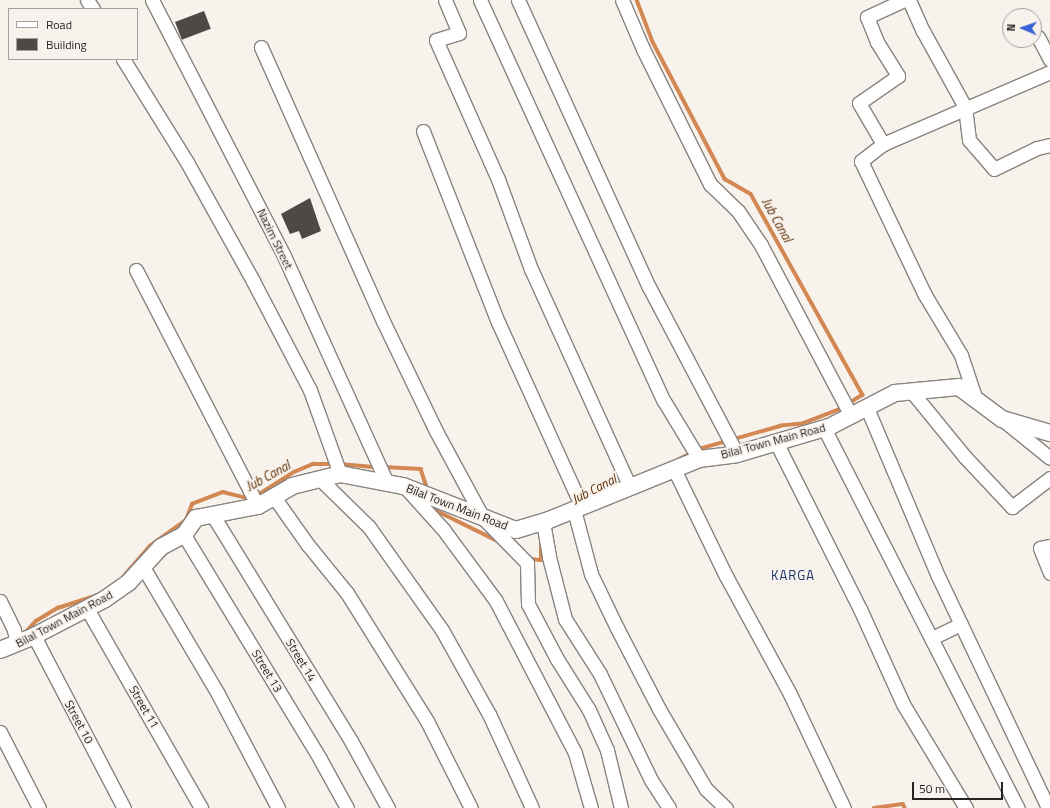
<!DOCTYPE html>
<style>
body{margin:0}
#map{position:relative;width:1050px;height:808px;overflow:hidden;background:#f8f2ed;font-family:"Titillium Web",sans-serif}
div>[style]{position:absolute}
.stream>*{height:3.5px;margin:-1.75px;padding:0 1.75px;transform-origin:1.75px;border-radius:1.75px;background:#d38853}
.building>*{inset:0;background:#4e4946;transform-origin:0 0}
.roads{filter:drop-shadow(1px 0 #88837f) drop-shadow(-1px 0 #88837f) drop-shadow(0 1px #88837f) drop-shadow(0 -1px #88837f)}
.minor>*{height:13px;margin:-6.5px;padding:0 6.5px;transform-origin:6.5px;border-radius:6.5px;background:#fff}
.tertiary>*{height:16px;margin:-8px;padding:0 8px;transform-origin:8px;border-radius:8px;background:#fff}
span{translate:-50% -50%;white-space:nowrap;text-align:center;line-height:1.15;-webkit-text-stroke:4px #f8f2ed;paint-order:stroke}
.street-label{font-size:12px;color:#262422}
.water-label{font-size:13px;color:#5d2d02;font-style:italic}
.neighbourhood-label{font-size:13px;color:#1e346b;letter-spacing:1px}
.legend{position:absolute;left:8px;top:8px;width:130px;height:52px;box-sizing:border-box;background:#f8f2ed;border:1px solid #a4a09c;margin:0;padding:5px 7px;list-style:none;font-size:12px;color:#262422}
.legend li{display:flex;align-items:center;gap:8px;height:20px}
.legend b{width:20px;border:1px solid #a4a09c}
.north{position:absolute;left:1002px;top:8px;width:40px;height:40px;box-sizing:border-box;background:#f8f2ed;border:1px solid #a4a09c;border-radius:50%;rotate:272deg;font-size:11px;font-weight:700;line-height:16px;text-align:center;color:#262422}
.north::after{content:'';display:block;margin:auto;width:14px;height:18px;background:#3963d4;clip-path:polygon(50% 0,100% 100%,50% 72%,0 100%)}
.scale{position:absolute;left:912px;top:782px;width:91px;height:18px;box-sizing:border-box;border:2px solid #262422;border-top:0;padding-left:5px;font-size:12px;line-height:14px;white-space:nowrap;color:#262422;-webkit-text-stroke:3px #f8f2ed;paint-order:stroke}
</style>
<div id="map">
<div class="stream">
<div style="left:637px;top:0;width:45px;rotate:69.1deg"></div>
<div style="left:653px;top:42px;width:155px;rotate:62.3deg"></div>
<div style="left:725px;top:179px;width:30px;rotate:30deg"></div>
<div style="left:751px;top:194px;width:230px;rotate:60.9deg"></div>
<div style="left:863px;top:395px;width:26px;rotate:148deg"></div>
<div style="left:841px;top:409px;width:41px;rotate:158.5deg"></div>
<div style="left:803px;top:424px;width:21px;rotate:175deg"></div>
<div style="left:782px;top:426px;width:88px;rotate:164.2deg"></div>
<div style="left:679px;top:459px;width:14px;rotate:-25deg"></div>
<div style="left:340px;top:464px;width:36px;rotate:5deg"></div>
<div style="left:384px;top:467px;width:37px;rotate:3deg"></div>
<div style="left:421px;top:469px;width:22px;rotate:72deg"></div>
<div style="left:256px;top:496px;width:45px;rotate:-32.3deg"></div>
<div style="left:294px;top:472px;width:21px;rotate:-23deg"></div>
<div style="left:313px;top:464px;width:21px"></div>
<div style="left:434px;top:504px;width:8px;rotate:67deg"></div>
<div style="left:437px;top:511px;width:66px;rotate:26.2deg"></div>
<div style="left:529px;top:559px;width:12px;rotate:5deg"></div>
<div style="left:541px;top:560px;width:16px;rotate:-90deg"></div>
<div style="left:124px;top:576px;width:40px;rotate:-49deg"></div>
<div style="left:150px;top:546px;width:44px;rotate:-35.8deg"></div>
<div style="left:186px;top:520px;width:17px;rotate:-69deg"></div>
<div style="left:192px;top:504px;width:33px;rotate:-21deg"></div>
<div style="left:223px;top:492px;width:29px;rotate:14deg"></div>
<div style="left:26px;top:632px;width:15px;rotate:-48deg"></div>
<div style="left:36px;top:621px;width:26px;rotate:-31deg"></div>
<div style="left:58px;top:608px;width:40px;rotate:-18deg"></div>
<div style="left:874px;top:808px;width:29px;rotate:-8deg"></div>
<div style="left:903px;top:804px;width:4px;rotate:63deg"></div>
</div>
<div class="building">
<div style="left:204px;top:11px;width:19px;height:31px;rotate:69deg"></div>
<div style="clip-path:polygon(310px 198px,321px 231px,302px 239px,299px 231px,290px 234px,281px 214px)"></div>
</div>
<div class="roads">
<div class="minor">
<div style="left:87px;top:0;width:11px;rotate:56deg"></div>
<div style="left:152px;top:0;width:288px;rotate:62.7deg"></div>
<div style="left:284px;top:256px;width:249px;rotate:65.6deg"></div>
<div style="left:445px;top:0;width:36px;rotate:67deg"></div>
<div style="left:459px;top:33px;width:24px;rotate:163deg"></div>
<div style="left:436px;top:40px;width:152px;rotate:66deg"></div>
<div style="left:498px;top:179px;width:96px;rotate:69.9deg"></div>
<div style="left:531px;top:269px;width:239px;rotate:65.6deg"></div>
<div style="left:480px;top:0;width:441px;rotate:65.4deg"></div>
<div style="left:664px;top:401px;width:68px;rotate:58.9deg"></div>
<div style="left:518px;top:0;width:315px;rotate:65.5deg"></div>
<div style="left:649px;top:287px;width:189px;rotate:62.2deg"></div>
<div style="left:622px;top:0;width:53px;rotate:66.8deg"></div>
<div style="left:643px;top:49px;width:151px;rotate:63.6deg"></div>
<div style="left:710px;top:184px;width:39px;rotate:44deg"></div>
<div style="left:738px;top:211px;width:41px;rotate:55.9deg"></div>
<div style="left:761px;top:245px;width:193px;rotate:62.2deg"></div>
<div style="left:904px;top:0;width:41px;rotate:155.3deg"></div>
<div style="left:867px;top:17px;width:27px;rotate:68deg"></div>
<div style="left:877px;top:42px;width:40px;rotate:58deg"></div>
<div style="left:898px;top:76px;width:47px;rotate:145.3deg"></div>
<div style="left:859px;top:103px;width:48px;rotate:59.7deg"></div>
<div style="left:883px;top:144px;width:28px;rotate:142deg"></div>
<div style="left:861px;top:161px;width:148px;rotate:64.5deg"></div>
<div style="left:925px;top:295px;width:70px;rotate:59deg"></div>
<div style="left:961px;top:355px;width:47px;rotate:71.6deg"></div>
<div style="left:909px;top:0;width:34px;rotate:66deg"></div>
<div style="left:923px;top:31px;width:87px;rotate:61.1deg"></div>
<div style="left:965px;top:107px;width:33px;rotate:83deg"></div>
<div style="left:969px;top:140px;width:38px;rotate:49deg"></div>
<div style="left:994px;top:169px;width:48px;rotate:-26deg"></div>
<div style="left:1037px;top:148px;width:13px;rotate:-13deg"></div>
<div style="left:1038px;top:37px;width:26px;rotate:62deg"></div>
<div style="left:261px;top:47px;width:300px;rotate:66deg"></div>
<div style="left:383px;top:321px;width:122px;rotate:64.3deg"></div>
<div style="left:436px;top:431px;width:99px;rotate:61.6deg"></div>
<div style="left:483px;top:518px;width:63px;rotate:45.6deg"></div>
<div style="left:527px;top:563px;width:41px;rotate:88.6deg"></div>
<div style="left:528px;top:604px;width:62px;rotate:62.2deg"></div>
<div style="left:557px;top:659px;width:60px;rotate:57.9deg"></div>
<div style="left:589px;top:710px;width:44px;rotate:65.8deg"></div>
<div style="left:607px;top:750px;width:60px;rotate:76.4deg"></div>
<div style="left:123px;top:59px;width:123px;rotate:58.2deg"></div>
<div style="left:188px;top:164px;width:134px;rotate:60.9deg"></div>
<div style="left:253px;top:281px;width:123px;rotate:62.4deg"></div>
<div style="left:310px;top:390px;width:89px;rotate:70.3deg"></div>
<div style="left:423px;top:131px;width:205px;rotate:68.6deg"></div>
<div style="left:498px;top:322px;width:203px;rotate:65.6deg"></div>
<div style="left:883px;top:144px;width:182px;rotate:-23.3deg"></div>
<div style="left:136px;top:270px;width:266px;rotate:62.7deg"></div>
<div style="left:912px;top:392px;width:84px;rotate:50.8deg"></div>
<div style="left:965px;top:457px;width:69px;rotate:46.8deg"></div>
<div style="left:1012px;top:507px;width:48px;rotate:-37.3deg"></div>
<div style="left:867px;top:408px;width:182px;rotate:67.1deg"></div>
<div style="left:938px;top:576px;width:257px;rotate:64.6deg"></div>
<div style="left:1003px;top:420px;width:60px;rotate:39deg"></div>
<div style="left:824px;top:428px;width:427px;rotate:63deg"></div>
<div style="left:776px;top:442px;width:187px;rotate:63.3deg"></div>
<div style="left:860px;top:609px;width:104px;rotate:65.6deg"></div>
<div style="left:903px;top:704px;width:122px;rotate:58.8deg"></div>
<div style="left:674px;top:469px;width:119px;rotate:64.1deg"></div>
<div style="left:726px;top:576px;width:134px;rotate:61.5deg"></div>
<div style="left:790px;top:694px;width:126px;rotate:64.7deg"></div>
<div style="left:321px;top:480px;width:67px;rotate:44.4deg"></div>
<div style="left:369px;top:527px;width:126px;rotate:54.7deg"></div>
<div style="left:442px;top:630px;width:96px;rotate:60.8deg"></div>
<div style="left:489px;top:714px;width:103px;rotate:65.4deg"></div>
<div style="left:405px;top:487px;width:57px;rotate:47.9deg"></div>
<div style="left:443px;top:529px;width:89px;rotate:53.6deg"></div>
<div style="left:496px;top:601px;width:171px;rotate:62.5deg"></div>
<div style="left:575px;top:753px;width:57px;rotate:73.8deg"></div>
<div style="left:274px;top:497px;width:59px;rotate:54.7deg"></div>
<div style="left:308px;top:545px;width:62px;rotate:50.9deg"></div>
<div style="left:347px;top:593px;width:151px;rotate:58deg"></div>
<div style="left:427px;top:721px;width:97px;rotate:63.2deg"></div>
<div style="left:574px;top:510px;width:66px;rotate:75.1deg"></div>
<div style="left:591px;top:574px;width:60px;rotate:64.3deg"></div>
<div style="left:617px;top:628px;width:91px;rotate:62.6deg"></div>
<div style="left:659px;top:709px;width:93px;rotate:59.6deg"></div>
<div style="left:706px;top:789px;width:28px;rotate:44deg"></div>
<div style="left:212px;top:514px;width:266px;rotate:58.5deg"></div>
<div style="left:351px;top:741px;width:77px;rotate:61.1deg"></div>
<div style="left:543px;top:522px;width:36px;rotate:80deg"></div>
<div style="left:549px;top:557px;width:64px;rotate:75.5deg"></div>
<div style="left:565px;top:619px;width:65px;rotate:57.5deg"></div>
<div style="left:600px;top:674px;width:118px;rotate:64.3deg"></div>
<div style="left:651px;top:780px;width:33px;rotate:57deg"></div>
<div style="left:184px;top:535px;width:262px;rotate:58.7deg"></div>
<div style="left:320px;top:759px;width:56px;rotate:61.1deg"></div>
<div style="left:1050px;top:546px;width:10px;rotate:169deg"></div>
<div style="left:1040px;top:548px;width:27px;rotate:68deg"></div>
<div style="left:143px;top:567px;width:147px;rotate:59.4deg"></div>
<div style="left:218px;top:694px;width:129px;rotate:62.2deg"></div>
<div style="left:0;top:601px;width:32px;rotate:64deg"></div>
<div style="left:14px;top:630px;width:14px;rotate:78deg"></div>
<div style="left:86px;top:607px;width:232px;rotate:60.2deg"></div>
<div style="left:34px;top:636px;width:194px;rotate:62.4deg"></div>
<div style="left:932px;top:638px;width:32px;rotate:-26deg"></div>
<div style="left:0;top:732px;width:85px;rotate:62.8deg"></div>
</div>
<div class="tertiary">
<div style="left:0;top:650px;width:37px;rotate:-22deg"></div>
<div style="left:34px;top:636px;width:80px;rotate:-27.5deg"></div>
<div style="left:105px;top:599px;width:29px;rotate:-35deg"></div>
<div style="left:129px;top:582px;width:47px;rotate:-47.6deg"></div>
<div style="left:161px;top:547px;width:26px;rotate:-28deg"></div>
<div style="left:184px;top:535px;width:21px;rotate:-55deg"></div>
<div style="left:196px;top:518px;width:63px;rotate:-11deg"></div>
<div style="left:258px;top:506px;width:39px;rotate:-30deg"></div>
<div style="left:292px;top:486px;width:49px;rotate:-14deg"></div>
<div style="left:340px;top:474px;width:64px;rotate:10.8deg"></div>
<div style="left:403px;top:486px;width:121px;rotate:21.3deg"></div>
<div style="left:516px;top:530px;width:34px;rotate:-17deg"></div>
<div style="left:549px;top:520px;width:162px;rotate:-22.1deg"></div>
<div style="left:699px;top:459px;width:38px;rotate:-7deg"></div>
<div style="left:737px;top:454px;width:96px;rotate:-16.4deg"></div>
<div style="left:829px;top:427px;width:74px;rotate:-27.3deg"></div>
<div style="left:895px;top:393px;width:64px;rotate:-5.4deg"></div>
<div style="left:959px;top:387px;width:54px;rotate:36.7deg"></div>
<div style="left:1002px;top:419px;width:50px;rotate:16.3deg"></div>
</div>
</div>
<div class="street-label">
<span style="left:275px;top:239px;rotate:64deg">Nazim Street</span>
<span style="left:773px;top:441px;rotate:-15deg">Bilal Town Main Road</span>
<span style="left:457px;top:507px;rotate:21deg">Bilal Town Main Road</span>
<span style="left:64px;top:619px;rotate:-28deg">Bilal Town Main Road</span>
<span style="left:301px;top:660px;rotate:59deg">Street 14</span>
<span style="left:267px;top:671px;rotate:59deg">Street 13</span>
<span style="left:144px;top:707px;rotate:60deg">Street 11</span>
<span style="left:79px;top:722px;rotate:62deg">Street 10</span>
</div>
<div class="water-label">
<span style="left:777px;top:220px;rotate:61deg">Jub Canal</span>
<span style="left:268px;top:476px;rotate:-29deg">Jub Canal</span>
<span style="left:594px;top:489px;rotate:-27deg">Jub Canal</span>
</div>
<div class="neighbourhood-label">
<span style="left:793px;top:575px">KARGA</span>
</div>
<ul class="legend">
<li><b style="height:5px;background:#fff"></b>Road</li>
<li><b style="height:11px;background:#4e4946"></b>Building</li>
</ul>
<div class="north">N</div>
<div class="scale">50 m</div>
</div>
